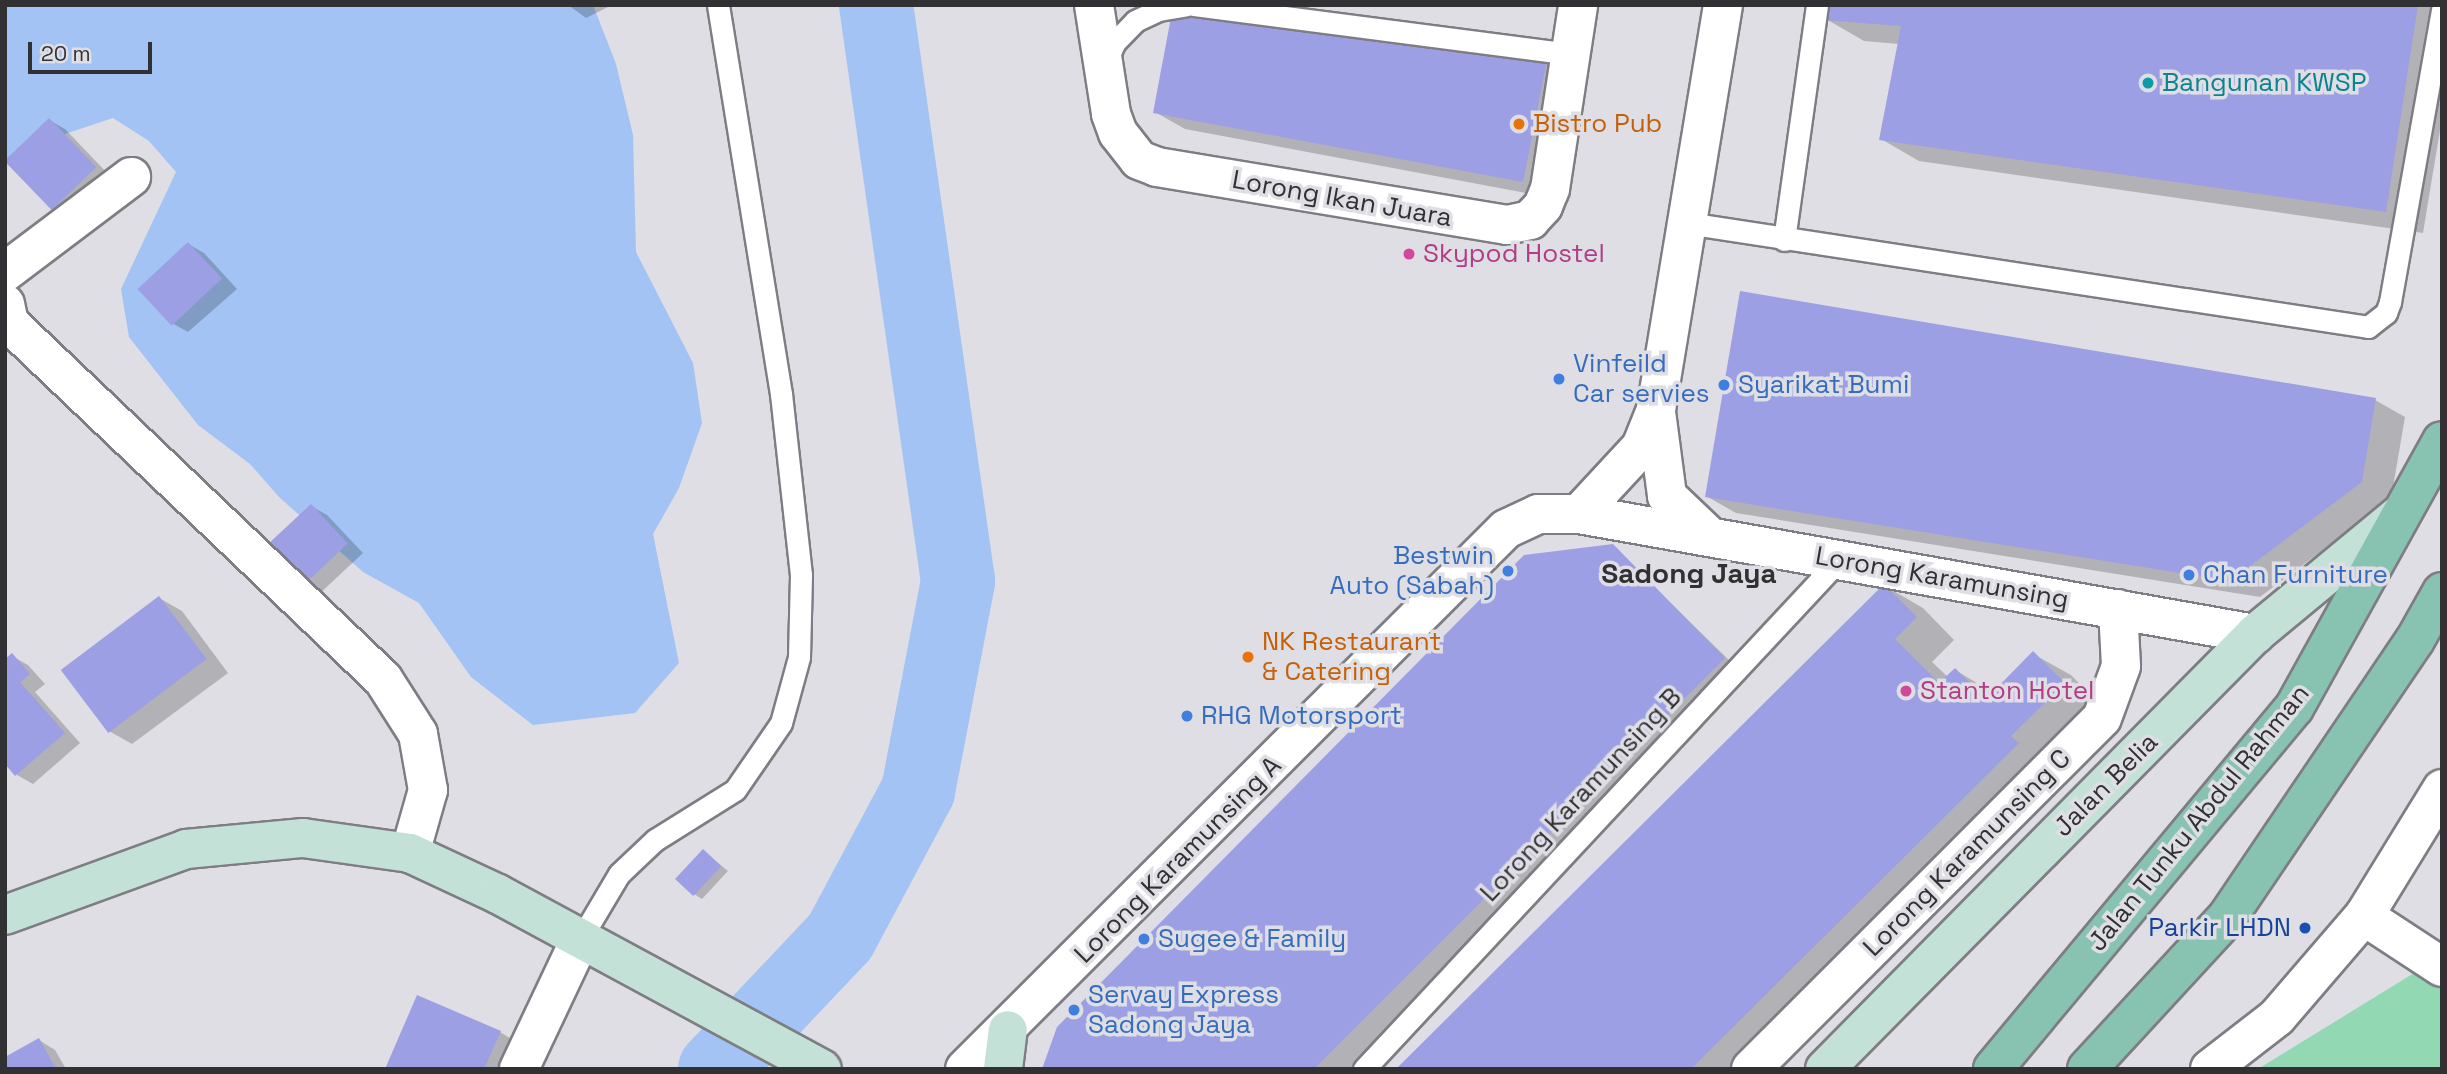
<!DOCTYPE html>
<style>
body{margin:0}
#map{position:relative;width:2447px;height:1074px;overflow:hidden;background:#dedee4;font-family:"Space Grotesk",sans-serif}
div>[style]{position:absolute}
.green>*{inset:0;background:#91d8b3}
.water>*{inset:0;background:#a2c3f4}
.shadow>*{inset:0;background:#0003}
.river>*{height:74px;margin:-37px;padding:0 37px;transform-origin:37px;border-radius:37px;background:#a2c3f4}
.building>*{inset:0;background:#9c9fe3;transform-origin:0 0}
.roads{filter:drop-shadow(2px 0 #7d7d83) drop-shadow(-2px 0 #7d7d83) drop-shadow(0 2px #7d7d83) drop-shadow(0 -2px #7d7d83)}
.lane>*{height:21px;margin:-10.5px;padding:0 10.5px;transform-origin:10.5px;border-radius:10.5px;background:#fff}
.street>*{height:38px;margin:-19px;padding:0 19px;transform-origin:19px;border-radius:19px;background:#fff}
.secondary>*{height:38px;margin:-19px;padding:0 19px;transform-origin:19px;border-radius:19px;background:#c4e1d8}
.primary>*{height:38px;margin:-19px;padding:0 19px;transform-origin:19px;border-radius:19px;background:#88c2b1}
.dots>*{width:19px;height:19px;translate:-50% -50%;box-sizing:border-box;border:4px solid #dedee4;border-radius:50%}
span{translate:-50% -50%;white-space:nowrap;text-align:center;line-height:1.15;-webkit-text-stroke:7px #dedee4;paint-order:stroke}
.culture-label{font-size:26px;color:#0d838f}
.left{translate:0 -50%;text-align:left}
.food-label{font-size:26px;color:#c56008}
.street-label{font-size:26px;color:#313133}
.hotel-label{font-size:26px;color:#b23c85}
.shop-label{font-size:26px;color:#366cbe}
.right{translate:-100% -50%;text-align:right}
.transit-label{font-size:26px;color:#164399}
.neighbourhood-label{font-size:28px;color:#313133;font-weight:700}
.frame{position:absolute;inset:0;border:7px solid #313133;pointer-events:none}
.scale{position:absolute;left:28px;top:42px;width:124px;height:32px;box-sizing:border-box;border:4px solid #313133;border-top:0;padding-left:9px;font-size:21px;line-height:24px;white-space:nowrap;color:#313133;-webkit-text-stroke:5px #dedee4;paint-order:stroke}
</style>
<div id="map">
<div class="green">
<div style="clip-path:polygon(2419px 970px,2442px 988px,2442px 1069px,2258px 1069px)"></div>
</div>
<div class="water">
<div style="clip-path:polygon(5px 5px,593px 5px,616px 64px,633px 135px,636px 252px,693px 363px,702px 423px,679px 488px,653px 534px,679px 663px,635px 713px,533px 725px,471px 677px,419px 603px,363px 572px,279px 497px,250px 464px,198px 425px,129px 337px,121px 289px,176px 172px,149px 141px,113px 118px,38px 143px,5px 162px)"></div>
</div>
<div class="shadow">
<div style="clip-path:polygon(568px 5px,612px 5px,586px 18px)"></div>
<div style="clip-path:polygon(1828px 5px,2442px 5px,2442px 118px,2423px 233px,1919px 161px,1881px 139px,1899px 44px,1864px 41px,1826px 19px)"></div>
<div style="clip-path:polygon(1546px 62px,1576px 79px,1552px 198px,1185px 129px,1155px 112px)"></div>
<div style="clip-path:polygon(49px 120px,65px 129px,111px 177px,68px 217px,52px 207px,6px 160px)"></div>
<div style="clip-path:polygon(188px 244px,204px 253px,237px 289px,188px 332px,172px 323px)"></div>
<div style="clip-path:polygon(2375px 400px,2405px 417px,2391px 499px,2260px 597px,1736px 513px,1706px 496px)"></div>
<div style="clip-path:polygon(311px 506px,327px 515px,363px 553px,316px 597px,300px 588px)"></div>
<div style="clip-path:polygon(1612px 546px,1732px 663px,1688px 706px,1705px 723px,1361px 1069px,1043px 1069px)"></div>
<div style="clip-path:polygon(1885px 586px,1923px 608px,1954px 640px,1932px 662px,1948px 677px,1955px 670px,1994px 693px,2033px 654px,2071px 675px,2101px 706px,1737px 1069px,1399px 1069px)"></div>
<div style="clip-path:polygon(159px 598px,182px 611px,228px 673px,132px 744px,109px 731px)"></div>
<div style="clip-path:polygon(12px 656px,28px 665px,45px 684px,35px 692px,80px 743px,33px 784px,17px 775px)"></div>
<div style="clip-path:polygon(703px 851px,728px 871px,702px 899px,694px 894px)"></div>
<div style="clip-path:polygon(500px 1032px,523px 1046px,513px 1069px,387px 1069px)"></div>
<div style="clip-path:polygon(39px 1040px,55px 1050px,66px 1069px,5px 1069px)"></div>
</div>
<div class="river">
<div style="left:715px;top:1069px;width:182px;rotate:-46.6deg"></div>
<div style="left:840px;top:937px;width:166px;rotate:-61.9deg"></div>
<div style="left:918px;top:791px;width:214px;rotate:-79.2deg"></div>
<div style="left:958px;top:581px;width:582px;rotate:-98.1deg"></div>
</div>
<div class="building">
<div style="clip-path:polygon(1826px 5px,2418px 5px,2386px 212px,1879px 140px,1901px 26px,1824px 20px)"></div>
<div style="clip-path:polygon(1172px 12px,1547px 60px,1523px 182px,1153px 113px)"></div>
<div style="left:49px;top:118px;width:68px;height:62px;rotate:46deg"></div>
<div style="left:188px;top:242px;width:50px;height:69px;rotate:47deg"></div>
<div style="clip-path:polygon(1740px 291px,2376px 398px,2362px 482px,2230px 581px,1705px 497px)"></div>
<div style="left:311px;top:504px;width:54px;height:67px;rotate:47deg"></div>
<div style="clip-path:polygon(1613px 544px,1725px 658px,1314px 1069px,1042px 1069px,1057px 1027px,1524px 555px)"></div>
<div style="clip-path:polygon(1884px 584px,1917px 617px,1895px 639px,1939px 683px,1955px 668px,1986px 699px,2033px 651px,2065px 683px,2011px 736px,2019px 743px,1691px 1069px,1396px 1069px)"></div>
<div style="left:159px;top:596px;width:79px;height:123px;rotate:53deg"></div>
<div style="clip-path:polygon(12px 653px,30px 674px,20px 682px,65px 733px,15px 776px,5px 764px,5px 659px)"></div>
<div style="left:703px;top:849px;width:25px;height:41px;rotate:43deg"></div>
<div style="clip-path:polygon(417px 995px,501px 1031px,484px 1069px,385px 1069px)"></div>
<div style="clip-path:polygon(39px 1038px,56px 1069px,5px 1069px,5px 1057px)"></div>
</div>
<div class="roads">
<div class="lane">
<div style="left:1193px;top:5px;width:381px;rotate:7.4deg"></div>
<div style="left:1105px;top:64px;width:24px;rotate:-66deg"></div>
<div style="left:1115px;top:42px;width:29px;rotate:-46deg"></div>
<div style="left:1135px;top:21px;width:26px;rotate:-25deg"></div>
<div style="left:1159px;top:10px;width:27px;rotate:-10deg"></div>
<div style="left:1687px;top:223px;width:689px;rotate:8.68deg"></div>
<div style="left:2368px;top:327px;width:23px;rotate:-38deg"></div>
<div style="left:2386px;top:313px;width:12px;rotate:-70deg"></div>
<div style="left:2390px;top:302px;width:298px;rotate:-79.9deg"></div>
<div style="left:1784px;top:240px;width:237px;rotate:-82deg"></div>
<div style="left:581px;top:938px;width:74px;rotate:-59.3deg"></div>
<div style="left:619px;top:874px;width:50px;rotate:-43.4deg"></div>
<div style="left:655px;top:840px;width:94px;rotate:-32deg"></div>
<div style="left:735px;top:790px;width:81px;rotate:-55.5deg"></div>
<div style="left:781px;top:723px;width:68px;rotate:-74.7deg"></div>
<div style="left:799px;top:657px;width:82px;rotate:-88.6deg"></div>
<div style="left:801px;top:575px;width:182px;rotate:-96.3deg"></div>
<div style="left:781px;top:394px;width:394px;rotate:-99.2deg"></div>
<div style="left:1364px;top:1069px;width:696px;rotate:-46.98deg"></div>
</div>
<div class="street">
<div style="left:1094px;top:5px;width:110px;rotate:81.1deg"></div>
<div style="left:1111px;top:114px;width:20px;rotate:70deg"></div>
<div style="left:1118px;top:133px;width:34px;rotate:52deg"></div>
<div style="left:1139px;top:160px;width:19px;rotate:21deg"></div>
<div style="left:1157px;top:167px;width:355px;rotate:9.4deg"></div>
<div style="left:1507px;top:225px;width:24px;rotate:-12deg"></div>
<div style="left:1530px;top:220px;width:19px;rotate:-47deg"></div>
<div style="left:1543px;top:206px;width:18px;rotate:-68deg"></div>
<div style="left:1550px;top:189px;width:186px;rotate:-81.3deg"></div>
<div style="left:5px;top:272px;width:158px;rotate:-37deg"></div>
<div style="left:5px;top:304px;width:19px;rotate:78deg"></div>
<div style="left:9px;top:323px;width:516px;rotate:43.59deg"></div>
<div style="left:383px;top:679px;width:65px;rotate:57.5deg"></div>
<div style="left:418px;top:734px;width:57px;rotate:79.9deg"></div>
<div style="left:428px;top:790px;width:66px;rotate:105.9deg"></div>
<div style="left:1656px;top:412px;width:85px;rotate:82.5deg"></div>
<div style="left:1667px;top:496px;width:58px;rotate:43.6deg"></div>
<div style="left:1579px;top:514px;width:91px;rotate:-47.2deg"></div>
<div style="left:1641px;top:447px;width:40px;rotate:-68deg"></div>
<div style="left:1656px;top:410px;width:411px;rotate:-80.6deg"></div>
<div style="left:2364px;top:916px;width:93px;rotate:33.2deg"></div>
<div style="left:519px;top:1069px;width:145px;rotate:-64.7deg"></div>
<div style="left:965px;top:1069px;width:764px;rotate:-44.95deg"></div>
<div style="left:1506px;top:529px;width:35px;rotate:-25deg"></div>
<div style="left:1538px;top:514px;width:41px"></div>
<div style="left:1579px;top:514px;width:687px;rotate:10.07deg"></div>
<div style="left:1751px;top:1069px;width:496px;rotate:-45deg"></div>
<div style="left:2102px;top:718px;width:55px;rotate:-69.9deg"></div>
<div style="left:2121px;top:666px;width:57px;rotate:-93deg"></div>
<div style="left:2210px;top:1069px;width:85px;rotate:-37.8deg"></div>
<div style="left:2277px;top:1017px;width:133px;rotate:-49.3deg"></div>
<div style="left:2364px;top:916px;width:149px;rotate:-58.4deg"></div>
</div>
<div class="secondary">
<div style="left:5px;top:915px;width:193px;rotate:-20deg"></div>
<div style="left:186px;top:849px;width:118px;rotate:-5.4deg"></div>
<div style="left:303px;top:838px;width:108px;rotate:8deg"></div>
<div style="left:410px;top:853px;width:97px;rotate:25deg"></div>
<div style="left:498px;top:894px;width:368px;rotate:28.4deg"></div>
<div style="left:1003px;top:1069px;width:39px;rotate:-83deg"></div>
<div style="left:1825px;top:1069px;width:612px;rotate:-45.33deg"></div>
<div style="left:2255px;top:634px;width:187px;rotate:-39.6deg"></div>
</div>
<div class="primary">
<div style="left:1993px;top:1069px;width:470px;rotate:-50.2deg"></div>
<div style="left:2294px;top:708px;width:305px;rotate:-61deg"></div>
<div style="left:2087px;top:1069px;width:208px;rotate:-47.3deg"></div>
<div style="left:2228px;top:916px;width:333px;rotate:-55.9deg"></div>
<div style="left:2415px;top:640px;width:55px;rotate:-60.6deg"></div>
</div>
</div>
<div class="dots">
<div style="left:2148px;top:83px;background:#0f9aa8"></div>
<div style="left:1519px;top:124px;background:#e8710a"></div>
<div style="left:1409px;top:254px;background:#d1479c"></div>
<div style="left:1559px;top:379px;background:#3f7fe0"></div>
<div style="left:1724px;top:385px;background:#3f7fe0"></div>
<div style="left:1508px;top:571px;background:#3f7fe0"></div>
<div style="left:2189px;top:575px;background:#3f7fe0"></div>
<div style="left:1248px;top:657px;background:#e8710a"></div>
<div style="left:1906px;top:691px;background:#d1479c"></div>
<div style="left:1187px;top:716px;background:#3f7fe0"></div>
<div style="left:2305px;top:928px;background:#1a4fb4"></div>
<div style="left:1144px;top:939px;background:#3f7fe0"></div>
<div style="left:1074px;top:1010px;background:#3f7fe0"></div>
</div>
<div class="culture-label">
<span class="left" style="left:2162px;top:83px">Bangunan KWSP</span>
</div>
<div class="food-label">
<span class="left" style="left:1533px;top:124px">Bistro Pub</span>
<span class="left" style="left:1262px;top:657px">NK Restaurant<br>&amp; Catering</span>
</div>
<div class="street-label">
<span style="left:1342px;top:199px;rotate:10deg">Lorong Ikan Juara</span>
<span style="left:1942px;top:578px;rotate:10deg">Lorong Karamunsing</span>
<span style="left:2106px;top:785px;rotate:-45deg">Jalan Belia</span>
<span style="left:1581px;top:795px;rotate:-47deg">Lorong Karamunsing B</span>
<span style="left:2199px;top:818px;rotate:-51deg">Jalan Tunku Abdul Rahman</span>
<span style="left:1967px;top:853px;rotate:-45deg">Lorong Karamunsing C</span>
<span style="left:1178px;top:860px;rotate:-45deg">Lorong Karamunsing A</span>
</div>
<div class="hotel-label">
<span class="left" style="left:1423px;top:254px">Skypod Hostel</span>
<span class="left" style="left:1920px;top:691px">Stanton Hotel</span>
</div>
<div class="shop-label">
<span class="left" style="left:1573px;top:379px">Vinfeild<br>Car servies</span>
<span class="left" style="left:1738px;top:385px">Syarikat Bumi</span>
<span class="right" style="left:1494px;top:571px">Bestwin<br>Auto (Sabah)</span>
<span class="left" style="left:2203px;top:575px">Chan Furniture</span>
<span class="left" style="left:1201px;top:716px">RHG Motorsport</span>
<span class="left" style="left:1158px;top:939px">Sugee &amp; Family</span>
<span class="left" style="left:1088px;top:1010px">Servay Express<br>Sadong Jaya</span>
</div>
<div class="transit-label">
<span class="right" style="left:2291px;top:928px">Parkir LHDN</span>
</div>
<div class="neighbourhood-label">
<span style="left:1689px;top:573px">Sadong Jaya</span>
</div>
<div class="frame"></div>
<div class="scale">20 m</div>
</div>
